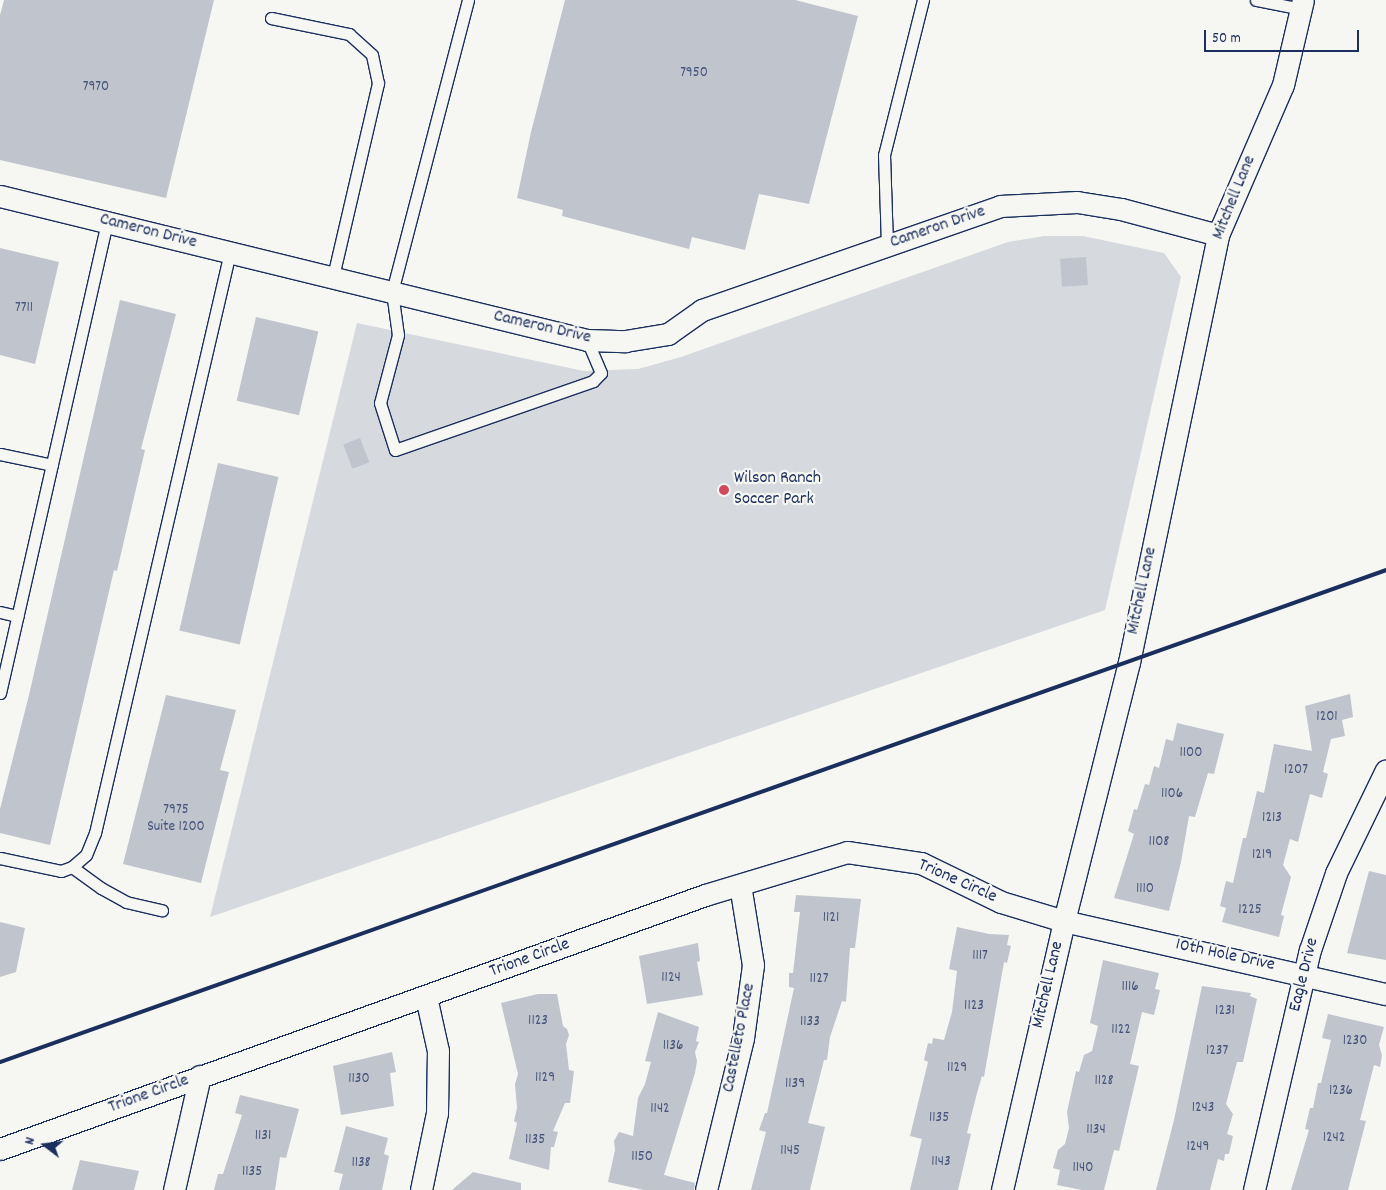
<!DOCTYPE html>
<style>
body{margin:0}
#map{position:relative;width:1386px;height:1190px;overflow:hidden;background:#f6f6f2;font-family:Dekko,sans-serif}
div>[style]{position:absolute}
.green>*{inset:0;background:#d6d9dd}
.building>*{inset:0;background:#c0c4cd;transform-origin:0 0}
.roads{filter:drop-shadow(1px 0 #1b2f5e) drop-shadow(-1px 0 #1b2f5e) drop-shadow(0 1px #1b2f5e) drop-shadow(0 -1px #1b2f5e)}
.lane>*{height:11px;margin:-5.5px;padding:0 5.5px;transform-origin:5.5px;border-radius:5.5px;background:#f6f6f2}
.street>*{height:21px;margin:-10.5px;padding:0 10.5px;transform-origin:10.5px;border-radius:10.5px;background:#f6f6f2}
.rail>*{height:4px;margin:-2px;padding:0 2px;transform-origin:2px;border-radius:2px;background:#1b2f5e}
.dots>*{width:14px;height:14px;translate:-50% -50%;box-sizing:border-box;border:2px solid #f6f6f2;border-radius:50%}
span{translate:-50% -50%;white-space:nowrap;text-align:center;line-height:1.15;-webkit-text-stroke:4.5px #f6f6f2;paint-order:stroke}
.number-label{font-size:15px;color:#44547a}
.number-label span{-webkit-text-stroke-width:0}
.street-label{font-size:18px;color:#1b2f5e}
.poi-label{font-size:18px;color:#1b2f5e}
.left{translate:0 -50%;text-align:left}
.north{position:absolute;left:20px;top:1120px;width:50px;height:50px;-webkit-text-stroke:4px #f6f6f2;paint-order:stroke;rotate:285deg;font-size:14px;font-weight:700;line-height:20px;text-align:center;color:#1b2f5e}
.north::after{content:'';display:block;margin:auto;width:18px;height:22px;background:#1b2f5e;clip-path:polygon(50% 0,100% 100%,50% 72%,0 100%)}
.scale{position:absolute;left:1204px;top:30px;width:155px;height:22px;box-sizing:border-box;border:2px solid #1b2f5e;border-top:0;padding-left:6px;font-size:15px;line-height:18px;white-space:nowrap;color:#1b2f5e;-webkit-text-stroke:4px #f6f6f2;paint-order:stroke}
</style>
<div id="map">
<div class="green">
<div style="clip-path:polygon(1044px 236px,1083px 236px,1164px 253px,1181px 277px,1105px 610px,210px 917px,357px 323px,584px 371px,638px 369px,681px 357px,1008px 242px)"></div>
</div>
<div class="building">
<div style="clip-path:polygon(4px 0,214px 0,166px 198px,0 160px,0 15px)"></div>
<div style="clip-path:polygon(565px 0,795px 0,858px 16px,809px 204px,759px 194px,745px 250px,692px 237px,689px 249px,562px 216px,563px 210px,517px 198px,531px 132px)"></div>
<div style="clip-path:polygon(0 248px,59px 262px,35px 364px,0 355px)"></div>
<div style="left:1086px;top:257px;width:28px;height:26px;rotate:86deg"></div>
<div style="clip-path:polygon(120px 300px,176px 314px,141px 449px,145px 450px,117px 571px,114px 570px,50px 845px,0 833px,0 809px,29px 695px)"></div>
<div style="left:256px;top:317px;width:64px;height:86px;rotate:13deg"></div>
<div style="left:360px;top:438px;width:26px;height:18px;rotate:69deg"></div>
<div style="left:218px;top:463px;width:62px;height:172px;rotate:13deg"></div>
<div style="clip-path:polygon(1350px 694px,1353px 717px,1342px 720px,1345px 736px,1331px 739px,1323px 772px,1328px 774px,1322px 798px,1310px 794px,1298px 842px,1290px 839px,1283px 865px,1291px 877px,1281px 915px,1284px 916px,1279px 937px,1222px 922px,1226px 908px,1220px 906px,1226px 881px,1233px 883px,1243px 838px,1246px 838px,1257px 791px,1264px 793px,1274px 744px,1312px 751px,1305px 706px)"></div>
<div style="clip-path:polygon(166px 695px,236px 710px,220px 770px,229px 772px,201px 883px,123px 864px)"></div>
<div style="clip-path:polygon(1177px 723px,1224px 734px,1214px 774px,1208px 773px,1195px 817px,1189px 816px,1181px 862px,1169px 911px,1114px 898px,1134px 834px,1128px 831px,1134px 809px,1137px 810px,1145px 784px,1149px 785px,1154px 766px,1159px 768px,1166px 739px,1173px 741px)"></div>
<div style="clip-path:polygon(1369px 871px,1386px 875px,1386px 960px,1347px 953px)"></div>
<div style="clip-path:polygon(796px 895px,861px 899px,855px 948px,850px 948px,846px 1002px,842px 1001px,830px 1037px,827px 1060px,824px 1060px,808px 1123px,825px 1127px,810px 1190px,751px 1190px,766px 1132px,759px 1130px,765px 1113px,767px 1113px,794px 988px,789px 987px,789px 973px,793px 973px,800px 912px,794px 912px)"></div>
<div style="clip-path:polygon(0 922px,25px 928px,16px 972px,0 977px)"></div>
<div style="clip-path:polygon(957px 927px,989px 934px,1009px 935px,1007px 945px,1011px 946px,1007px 963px,1004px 962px,984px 1077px,982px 1076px,977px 1093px,967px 1133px,971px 1134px,958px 1190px,910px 1190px,922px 1139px,910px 1136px,928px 1062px,924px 1060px,928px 1043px,932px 1044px,933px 1038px,944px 1040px,952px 1012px,957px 971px,949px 969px)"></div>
<div style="clip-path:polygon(698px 943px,700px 961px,697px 962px,703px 995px,647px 1004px,639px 956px)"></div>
<div style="clip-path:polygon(1103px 960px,1159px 973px,1155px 989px,1160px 990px,1154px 1015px,1142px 1012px,1130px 1064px,1139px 1066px,1119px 1151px,1114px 1150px,1104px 1190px,1082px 1190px,1057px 1185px,1060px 1170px,1053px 1168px,1058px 1150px,1065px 1144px,1069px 1128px,1067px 1112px,1076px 1071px,1079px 1072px,1084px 1055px,1092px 1051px,1098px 1026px,1090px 1023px)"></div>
<div style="clip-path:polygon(1202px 986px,1251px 993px,1250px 996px,1257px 999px,1243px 1062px,1237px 1062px,1226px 1104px,1233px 1114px,1227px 1134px,1233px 1136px,1229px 1154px,1225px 1154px,1224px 1161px,1218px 1159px,1210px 1190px,1156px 1190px,1174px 1120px)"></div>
<div style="clip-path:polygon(538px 994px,557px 994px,563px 1026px,567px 1029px,569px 1035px,566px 1044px,569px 1070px,574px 1071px,570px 1103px,565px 1103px,553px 1131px,558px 1132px,554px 1147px,551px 1147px,549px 1170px,509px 1159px,517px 1123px,514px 1121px,517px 1108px,515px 1084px,518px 1074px,501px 1003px)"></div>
<div style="clip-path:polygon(658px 1012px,699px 1027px,696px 1041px,699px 1042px,695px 1052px,697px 1061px,695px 1073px,664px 1175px,695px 1183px,694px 1190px,644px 1190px,608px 1182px,615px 1150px,614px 1141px,619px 1132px,633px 1136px,638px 1098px,645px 1084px,651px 1062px,645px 1061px)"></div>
<div style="clip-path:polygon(1328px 1014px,1384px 1027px,1379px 1045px,1382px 1055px,1380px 1067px,1374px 1065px,1360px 1120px,1366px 1121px,1348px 1190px,1291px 1190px,1309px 1130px,1305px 1129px,1310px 1108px,1313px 1108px,1318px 1083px,1321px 1083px,1331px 1040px,1322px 1038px)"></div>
<div style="clip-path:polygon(392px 1052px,396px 1072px,390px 1073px,394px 1106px,341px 1115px,333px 1066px)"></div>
<div style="clip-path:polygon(240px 1095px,299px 1109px,286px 1158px,280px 1157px,275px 1190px,214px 1190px,218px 1174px,223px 1174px,242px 1115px,235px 1113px)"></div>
<div style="clip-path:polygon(346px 1126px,388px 1138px,384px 1154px,389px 1156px,382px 1190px,339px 1190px,343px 1174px,334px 1172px)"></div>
<div style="clip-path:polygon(80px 1160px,139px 1171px,134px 1190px,72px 1190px)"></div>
<div style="clip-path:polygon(473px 1172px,521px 1183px,521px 1190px,452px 1190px)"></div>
</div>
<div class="roads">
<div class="lane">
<div style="left:468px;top:0;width:302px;rotate:104.6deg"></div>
<div style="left:392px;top:292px;width:43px;rotate:82.1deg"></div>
<div style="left:398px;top:335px;width:70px;rotate:104.8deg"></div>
<div style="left:380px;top:403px;width:49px;rotate:72.3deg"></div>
<div style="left:395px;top:450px;width:210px;rotate:-19.2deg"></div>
<div style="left:593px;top:381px;width:11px;rotate:-45deg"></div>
<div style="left:601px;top:373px;width:36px;rotate:-113deg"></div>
<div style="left:1256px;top:0;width:47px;rotate:11.1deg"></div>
<div style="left:271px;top:18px;width:80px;rotate:11.6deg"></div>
<div style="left:349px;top:34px;width:31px;rotate:42deg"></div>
<div style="left:372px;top:55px;width:29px;rotate:78deg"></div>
<div style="left:378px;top:83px;width:199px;rotate:103.1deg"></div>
<div style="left:887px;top:245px;width:90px;rotate:-91.9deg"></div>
<div style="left:884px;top:155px;width:160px;rotate:-75.9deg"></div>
<div style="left:0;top:454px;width:53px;rotate:11.9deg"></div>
<div style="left:0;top:612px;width:18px;rotate:13deg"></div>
<div style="left:0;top:693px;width:483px;rotate:-77.2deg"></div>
<div style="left:0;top:858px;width:62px;rotate:12deg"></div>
<div style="left:61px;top:871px;width:12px;rotate:-20deg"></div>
<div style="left:72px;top:867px;width:18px;rotate:-41deg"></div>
<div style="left:86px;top:855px;width:24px;rotate:-68deg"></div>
<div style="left:95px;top:833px;width:596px;rotate:-76.92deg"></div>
<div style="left:72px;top:867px;width:36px;rotate:36deg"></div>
<div style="left:101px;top:888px;width:29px;rotate:29deg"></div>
<div style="left:126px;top:902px;width:37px;rotate:13deg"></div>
</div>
<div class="street">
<div style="left:0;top:196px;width:604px;rotate:13.78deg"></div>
<div style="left:587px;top:340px;width:38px;rotate:2deg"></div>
<div style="left:625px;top:341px;width:44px;rotate:-9.2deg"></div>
<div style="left:668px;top:334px;width:42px;rotate:-35.2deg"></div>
<div style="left:702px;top:310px;width:316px;rotate:-19.2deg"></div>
<div style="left:1000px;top:206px;width:77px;rotate:-3deg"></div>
<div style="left:1077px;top:202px;width:45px;rotate:9deg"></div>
<div style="left:1121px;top:209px;width:100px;rotate:15deg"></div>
<div style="left:0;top:1149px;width:749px;rotate:-19.81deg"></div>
<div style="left:705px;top:895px;width:148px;rotate:-16.8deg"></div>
<div style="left:847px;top:852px;width:75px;rotate:8.5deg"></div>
<div style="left:921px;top:863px;width:89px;rotate:26deg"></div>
<div style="left:1001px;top:902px;width:66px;rotate:16.8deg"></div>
<div style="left:1064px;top:921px;width:330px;rotate:12.8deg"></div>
<div style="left:174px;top:1190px;width:117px;rotate:-77.2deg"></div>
<div style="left:421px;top:1190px;width:79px;rotate:-78.3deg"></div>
<div style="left:437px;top:1113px;width:62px;rotate:-89.1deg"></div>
<div style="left:438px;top:1051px;width:55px;rotate:-102.5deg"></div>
<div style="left:706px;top:1190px;width:156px;rotate:-76.3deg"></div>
<div style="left:743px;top:1038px;width:74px;rotate:-82.2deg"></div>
<div style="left:753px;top:965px;width:81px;rotate:-99.2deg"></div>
<div style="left:1002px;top:1190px;width:276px;rotate:-77deg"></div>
<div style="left:1064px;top:921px;width:267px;rotate:-75.9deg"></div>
<div style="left:1129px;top:662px;width:436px;rotate:-78.2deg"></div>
<div style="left:1218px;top:235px;width:163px;rotate:-66.6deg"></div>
<div style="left:1283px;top:85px;width:87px;rotate:-76.8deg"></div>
<div style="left:1254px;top:1190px;width:246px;rotate:-76.9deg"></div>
<div style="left:1310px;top:950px;width:81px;rotate:-71.3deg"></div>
<div style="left:1336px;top:873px;width:114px;rotate:-64.1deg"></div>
</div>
</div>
<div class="rail">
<div style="left:0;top:1062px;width:1471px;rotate:-19.54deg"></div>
</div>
<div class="dots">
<div style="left:724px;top:490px;background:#d1495b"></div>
</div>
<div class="number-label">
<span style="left:694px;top:74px">7950</span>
<span style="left:96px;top:88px">7970</span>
<span style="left:24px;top:309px">7711</span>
<span style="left:1327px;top:718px">1201</span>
<span style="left:1191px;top:754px">1100</span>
<span style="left:1296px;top:771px">1207</span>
<span style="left:1172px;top:795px">1106</span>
<span style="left:176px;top:819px">7975<br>Suite 1200</span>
<span style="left:1272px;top:819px">1213</span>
<span style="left:1159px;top:843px">1108</span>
<span style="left:1262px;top:856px">1219</span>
<span style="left:1145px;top:890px">1110</span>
<span style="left:1250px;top:911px">1225</span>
<span style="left:831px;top:919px">1121</span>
<span style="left:980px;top:957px">1117</span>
<span style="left:671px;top:979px">1124</span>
<span style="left:819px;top:980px">1127</span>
<span style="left:1130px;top:988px">1116</span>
<span style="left:974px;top:1007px">1123</span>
<span style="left:1225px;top:1012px">1231</span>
<span style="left:538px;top:1022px">1123</span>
<span style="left:810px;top:1023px">1133</span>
<span style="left:1121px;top:1031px">1122</span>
<span style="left:1355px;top:1042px">1230</span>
<span style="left:673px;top:1047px">1136</span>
<span style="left:1217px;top:1052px">1237</span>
<span style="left:957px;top:1069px">1129</span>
<span style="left:545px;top:1079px">1129</span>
<span style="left:359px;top:1080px">1130</span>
<span style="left:1104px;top:1082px">1128</span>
<span style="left:795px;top:1085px">1139</span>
<span style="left:1341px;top:1092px">1236</span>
<span style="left:1203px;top:1109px">1243</span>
<span style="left:660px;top:1110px">1142</span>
<span style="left:939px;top:1119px">1135</span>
<span style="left:1096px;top:1131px">1134</span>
<span style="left:263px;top:1137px">1131</span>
<span style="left:1334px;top:1139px">1242</span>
<span style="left:535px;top:1141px">1135</span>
<span style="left:1198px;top:1148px">1249</span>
<span style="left:790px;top:1152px">1145</span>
<span style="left:642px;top:1158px">1150</span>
<span style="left:941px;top:1163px">1143</span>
<span style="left:361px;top:1164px">1138</span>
<span style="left:1083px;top:1169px">1140</span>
<span style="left:252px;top:1173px">1135</span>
</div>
<div class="street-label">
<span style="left:1235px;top:198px;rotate:-68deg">Mitchell Lane</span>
<span style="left:938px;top:228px;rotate:-19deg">Cameron Drive</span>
<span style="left:148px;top:232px;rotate:14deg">Cameron Drive</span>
<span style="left:542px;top:328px;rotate:13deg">Cameron Drive</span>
<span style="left:1143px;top:591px;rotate:-78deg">Mitchell Lane</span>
<span style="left:957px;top:882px;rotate:24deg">Trione Circle</span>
<span style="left:1225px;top:956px;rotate:12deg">10th Hole Drive</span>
<span style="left:530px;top:959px;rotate:-20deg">Trione Circle</span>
<span style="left:1305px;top:975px;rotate:-76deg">Eagle Drive</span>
<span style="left:1049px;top:985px;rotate:-77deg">Mitchell Lane</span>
<span style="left:740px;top:1038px;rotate:-79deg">Castelleto Place</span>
<span style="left:149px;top:1095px;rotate:-20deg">Trione Circle</span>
</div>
<div class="poi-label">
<span class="left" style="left:734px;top:490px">Wilson Ranch<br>Soccer Park</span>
</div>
<div class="north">N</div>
<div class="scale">50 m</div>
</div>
